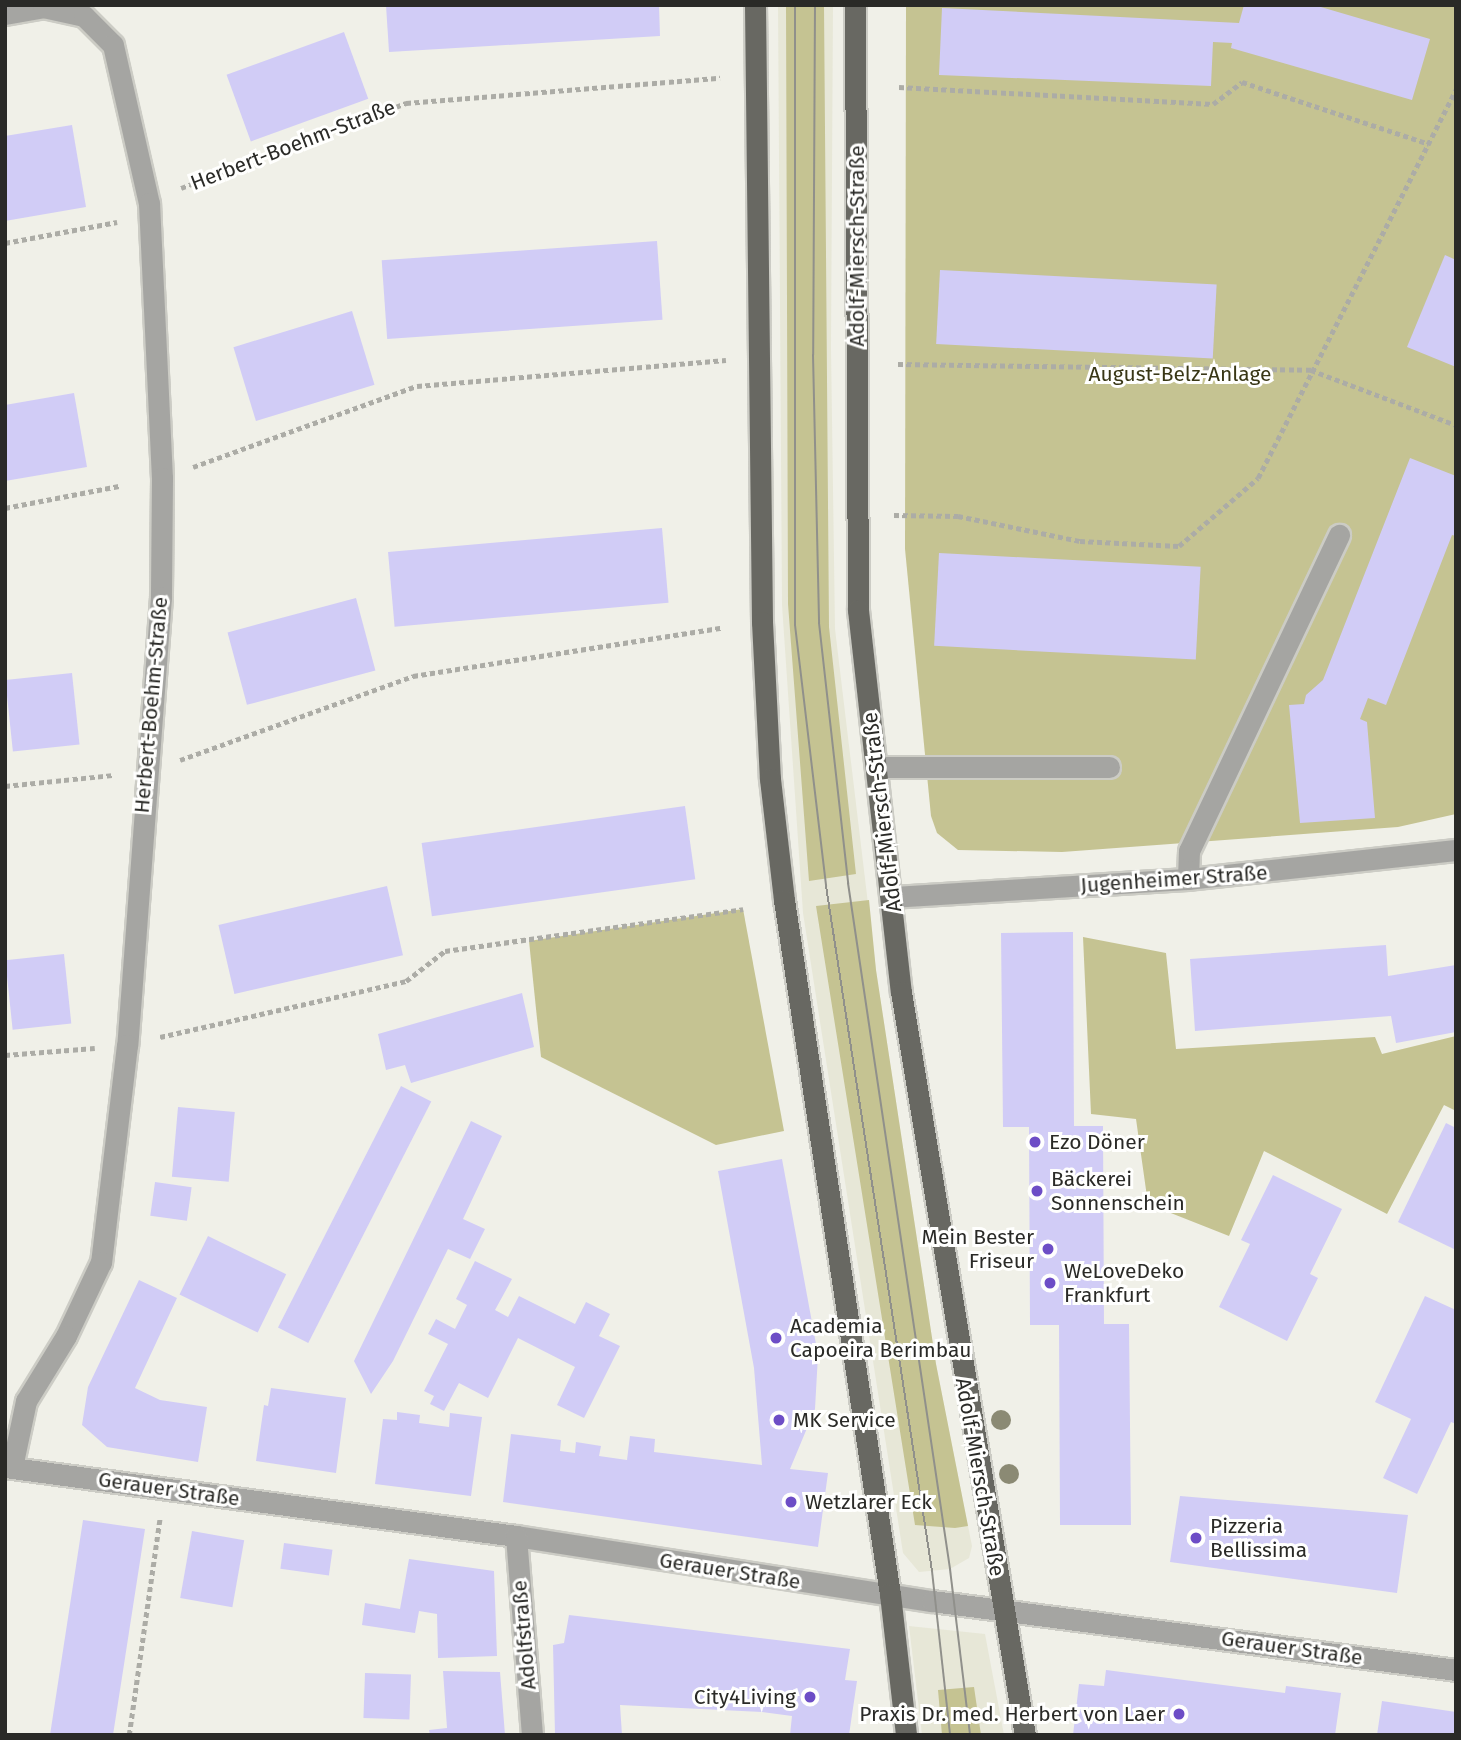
<!DOCTYPE html>
<meta charset="utf-8">
<style>
body{margin:0}
#map{position:relative;width:1461px;height:1740px;overflow:hidden;background:#f0f0e8;font-family:"Fira Sans",sans-serif}
div>[style]{position:absolute}
.built>*{inset:0;background:#e7e7d7}
.green>*{inset:0;background:#c5c392}
.building>*{inset:0;background:#d1ccf6;transform-origin:0 0}
.path>*{height:4.5px;margin-top:-2.25px;transform-origin:0;background:repeating-linear-gradient(90deg,#acaca6 0 5px,transparent 0 8.5px)}
.roads{filter:drop-shadow(2px 0 #ccccc5) drop-shadow(-2px 0 #ccccc5) drop-shadow(0 2px #ccccc5) drop-shadow(0 -2px #ccccc5)}
.minor>*{height:21px;margin:-10.5px;padding:0 10.5px;transform-origin:10.5px;border-radius:10.5px;background:#a5a5a2}
.major>*{height:21px;margin:-10.5px;padding:0 10.5px;transform-origin:10.5px;border-radius:10.5px;background:#686862}
.tram>*{height:2px;margin:-1px;padding:0 1px;transform-origin:1px;border-radius:1px;background:#90908b}
.trees>*{width:20px;height:20px;margin:-10px;border-radius:50%;background:#8b8a74}
.dots>*{width:19px;height:19px;translate:-50% -50%;box-sizing:border-box;border:4px solid #fffffe;border-radius:50%}
span{translate:-50% -50%;white-space:nowrap;text-align:center;line-height:1.15;-webkit-text-stroke:6px #fffffe;paint-order:stroke}
.street-label{font-size:21px;color:#2a2a27}
.park-label{font-size:21px;color:#393716}
.poi-label{font-size:21px;color:#2a2a27}
.left{translate:0 -50%;text-align:left}
.right{translate:-100% -50%;text-align:right}
.frame{position:absolute;inset:0;border:7px solid #2a2a27;pointer-events:none}
</style>
<div id="map">
<div class="built">
<div style="clip-path:polygon(778px 5px,833px 5px,831px 348px,835px 629px,876px 970px,936px 1364px,972px 1546px,969px 1558px,950px 1569px,919px 1572px,903px 1553px,803px 913px,782px 605px)"></div>
<div style="clip-path:polygon(909px 1626px,985px 1634px,1004px 1735px,922px 1735px)"></div>
</div>
<div class="green">
<div style="clip-path:polygon(786px 5px,824px 5px,829px 627px,856px 874px,809px 881px,788px 604px)"></div>
<div style="clip-path:polygon(906px 5px,1456px 5px,1456px 814px,1398px 827px,1062px 852px,958px 850px,937px 833px,931px 816px,905px 549px)"></div>
<div style="clip-path:polygon(869px 900px,876px 970px,936px 1364px,968px 1526px,955px 1528px,915px 1525px,816px 906px)"></div>
<div style="clip-path:polygon(743px 909px,784px 1131px,716px 1145px,541px 1057px,529px 941px)"></div>
<div style="clip-path:polygon(1083px 937px,1166px 953px,1176px 1049px,1375px 1037px,1382px 1054px,1456px 1036px,1456px 1111px,1444px 1105px,1387px 1214px,1264px 1151px,1229px 1236px,1148px 1204px,1136px 1119px,1091px 1114px)"></div>
<div style="clip-path:polygon(974px 1687px,981px 1735px,942px 1735px,938px 1690px)"></div>
</div>
<div class="building">
<div style="clip-path:polygon(386px 5px,659px 5px,660px 36px,389px 52px)"></div>
<div style="clip-path:polygon(1244px 5px,1314px 5px,1430px 39px,1412px 100px,1231px 48px,1232px 43px,1213px 42px,1211px 86px,939px 75px,942px 8px,1239px 23px)"></div>
<div style="left:344px;top:32px;width:71px;height:125px;rotate:70deg"></div>
<div style="clip-path:polygon(72px 125px,86px 207px,5px 221px,5px 136px)"></div>
<div style="left:657px;top:241px;width:79px;height:276px;rotate:86deg"></div>
<div style="clip-path:polygon(1445px 255px,1456px 260px,1456px 367px,1407px 347px)"></div>
<div style="left:940px;top:270px;width:277px;height:74px;rotate:3deg"></div>
<div style="left:352px;top:311px;width:77px;height:124px;rotate:73deg"></div>
<div style="clip-path:polygon(74px 393px,87px 467px,5px 481px,5px 405px)"></div>
<div style="clip-path:polygon(1410px 458px,1456px 476px,1456px 536px,1452px 535px,1386px 705px,1368px 698px,1360px 719px,1367px 722px,1375px 818px,1300px 823px,1289px 705px,1304px 704px,1306px 695px,1323px 680px)"></div>
<div style="left:662px;top:528px;width:75px;height:275px;rotate:85deg"></div>
<div style="left:939px;top:553px;width:262px;height:93px;rotate:3deg"></div>
<div style="left:356px;top:598px;width:75px;height:133px;rotate:75deg"></div>
<div style="left:72px;top:673px;width:72px;height:67px;rotate:84deg"></div>
<div style="left:685px;top:806px;width:74px;height:266px;rotate:82deg"></div>
<div style="left:387px;top:886px;width:71px;height:173px;rotate:77deg"></div>
<div style="clip-path:polygon(1073px 932px,1074px 1126px,1103px 1126px,1104px 1324px,1129px 1324px,1131px 1525px,1060px 1525px,1059px 1325px,1030px 1325px,1029px 1127px,1003px 1127px,1001px 933px)"></div>
<div style="clip-path:polygon(1386px 945px,1388px 976px,1456px 965px,1456px 1032px,1396px 1043px,1391px 1016px,1195px 1031px,1190px 959px)"></div>
<div style="left:64px;top:954px;width:70px;height:59px;rotate:84deg"></div>
<div style="clip-path:polygon(522px 993px,534px 1047px,411px 1083px,405px 1065px,386px 1070px,378px 1034px)"></div>
<div style="left:401px;top:1086px;width:34px;height:271px;rotate:27deg"></div>
<div style="left:178px;top:1107px;width:57px;height:70px;rotate:5deg"></div>
<div style="clip-path:polygon(471px 1121px,502px 1136px,463px 1219px,485px 1229px,470px 1259px,448px 1249px,393px 1361px,371px 1394px,354px 1361px)"></div>
<div style="clip-path:polygon(1446px 1123px,1456px 1128px,1456px 1250px,1398px 1222px)"></div>
<div style="clip-path:polygon(782px 1159px,818px 1355px,815px 1409px,790px 1469px,828px 1473px,818px 1547px,503px 1502px,511px 1434px,561px 1440px,560px 1451px,575px 1453px,576px 1442px,601px 1446px,599px 1456px,627px 1460px,630px 1436px,655px 1439px,654px 1452px,762px 1465px,754px 1368px,718px 1171px)"></div>
<div style="clip-path:polygon(1273px 1175px,1342px 1209px,1310px 1274px,1318px 1278px,1287px 1341px,1219px 1307px,1250px 1244px,1241px 1240px)"></div>
<div style="left:155px;top:1182px;width:37px;height:34px;rotate:8deg"></div>
<div style="left:208px;top:1236px;width:87px;height:65px;rotate:26deg"></div>
<div style="clip-path:polygon(475px 1261px,512px 1279px,495px 1310px,508px 1317px,519px 1296px,575px 1324px,586px 1302px,610px 1314px,599px 1336px,620px 1346px,584px 1418px,557px 1405px,575px 1367px,518px 1338px,488px 1398px,459px 1383px,444px 1411px,430px 1404px,434px 1396px,424px 1391px,448px 1344px,428px 1334px,436px 1319px,455px 1329px,467px 1305px,456px 1299px)"></div>
<div style="clip-path:polygon(139px 1280px,177px 1298px,135px 1388px,160px 1400px,207px 1407px,198px 1462px,107px 1447px,82px 1425px,88px 1387px)"></div>
<div style="clip-path:polygon(1425px 1296px,1456px 1310px,1456px 1424px,1451px 1422px,1417px 1494px,1383px 1478px,1411px 1419px,1375px 1402px)"></div>
<div style="clip-path:polygon(271px 1388px,346px 1398px,336px 1473px,256px 1461px,264px 1405px,268px 1406px)"></div>
<div style="clip-path:polygon(397px 1412px,420px 1415px,419px 1423px,449px 1427px,450px 1413px,482px 1417px,471px 1496px,375px 1484px,383px 1419px,397px 1420px)"></div>
<div style="clip-path:polygon(1180px 1496px,1408px 1515px,1397px 1593px,1170px 1562px)"></div>
<div style="clip-path:polygon(83px 1520px,145px 1529px,125px 1658px,113px 1735px,50px 1735px)"></div>
<div style="left:192px;top:1531px;width:53px;height:68px;rotate:10deg"></div>
<div style="left:284px;top:1543px;width:49px;height:26px;rotate:8deg"></div>
<div style="clip-path:polygon(409px 1559px,494px 1571px,497px 1656px,438px 1658px,437px 1614px,419px 1611px,415px 1633px,362px 1625px,365px 1603px,400px 1609px)"></div>
<div style="clip-path:polygon(569px 1615px,850px 1649px,845px 1680px,857px 1681px,849px 1735px,790px 1735px,792px 1716px,762px 1712px,620px 1705px,622px 1735px,555px 1735px,553px 1645px,564px 1643px)"></div>
<div style="clip-path:polygon(1106px 1670px,1285px 1693px,1286px 1686px,1341px 1693px,1335px 1735px,1073px 1735px,1079px 1684px,1104px 1686px)"></div>
<div style="clip-path:polygon(443px 1671px,500px 1672px,505px 1735px,430px 1735px,429px 1730px,447px 1728px)"></div>
<div style="left:365px;top:1673px;width:46px;height:45px;rotate:2deg"></div>
<div style="clip-path:polygon(1382px 1701px,1456px 1712px,1456px 1735px,1377px 1735px)"></div>
</div>
<div class="path">
<div style="left:899px;top:87px;width:314px;rotate:3.1deg"></div>
<div style="left:1213px;top:104px;width:36px;rotate:-37deg"></div>
<div style="left:1242px;top:82px;width:197px;rotate:18.3deg"></div>
<div style="left:181px;top:188px;width:241px;rotate:-20.7deg"></div>
<div style="left:406px;top:103px;width:315px;rotate:-4.6deg"></div>
<div style="left:5px;top:243px;width:114px;rotate:-10.6deg"></div>
<div style="left:898px;top:364px;width:413px;rotate:0.8deg"></div>
<div style="left:1311px;top:370px;width:155px;rotate:20.8deg"></div>
<div style="left:193px;top:467px;width:238px;rotate:-19.9deg"></div>
<div style="left:417px;top:386px;width:310px;rotate:-4.8deg"></div>
<div style="left:5px;top:508px;width:116px;rotate:-10.9deg"></div>
<div style="left:894px;top:515px;width:64px;rotate:0.9deg"></div>
<div style="left:958px;top:516px;width:125px;rotate:11.6deg"></div>
<div style="left:1080px;top:541px;width:99px;rotate:2.9deg"></div>
<div style="left:1179px;top:546px;width:104px;rotate:-40.7deg"></div>
<div style="left:1258px;top:478px;width:436px;rotate:-63deg"></div>
<div style="left:180px;top:760px;width:248px;rotate:-19.8deg"></div>
<div style="left:413px;top:676px;width:312px;rotate:-8.9deg"></div>
<div style="left:5px;top:786px;width:110px;rotate:-5.8deg"></div>
<div style="left:160px;top:1037px;width:252px;rotate:-12.8deg"></div>
<div style="left:406px;top:981px;width:49px;rotate:-37.6deg"></div>
<div style="left:445px;top:951px;width:301px;rotate:-8deg"></div>
<div style="left:5px;top:1055px;width:90px;rotate:-4.4deg"></div>
<div style="left:129px;top:1735px;width:220px;rotate:-81.9deg"></div>
</div>
<div class="roads">
<div class="minor">
<div style="left:5px;top:14px;width:39px;rotate:-10deg"></div>
<div style="left:43px;top:7px;width:42px;rotate:12.4deg"></div>
<div style="left:84px;top:16px;width:41px;rotate:45deg"></div>
<div style="left:113px;top:45px;width:162px;rotate:77.2deg"></div>
<div style="left:149px;top:203px;width:275px;rotate:87.3deg"></div>
<div style="left:162px;top:478px;width:119px;rotate:90.5deg"></div>
<div style="left:161px;top:597px;width:449px;rotate:94.3deg"></div>
<div style="left:127px;top:1045px;width:219px;rotate:96.8deg"></div>
<div style="left:101px;top:1262px;width:82px;rotate:115.3deg"></div>
<div style="left:66px;top:1336px;width:76px;rotate:121.6deg"></div>
<div style="left:26px;top:1401px;width:67px;rotate:102deg"></div>
<div style="left:877px;top:767px;width:232px"></div>
<div style="left:1188px;top:879px;width:28px;rotate:-88deg"></div>
<div style="left:1189px;top:851px;width:350px;rotate:-64.6deg"></div>
<div style="left:892px;top:897px;width:297px;rotate:-3.5deg"></div>
<div style="left:1188px;top:879px;width:270px;rotate:-6.2deg"></div>
<div style="left:5px;top:1467px;width:516px;rotate:7.69deg"></div>
<div style="left:516px;top:1536px;width:421px;rotate:8.9deg"></div>
<div style="left:932px;top:1601px;width:529px;rotate:7.5deg"></div>
<div style="left:516px;top:1536px;width:200px;rotate:85.4deg"></div>
</div>
<div class="major">
<div style="left:755px;top:5px;width:617px;rotate:89.35deg"></div>
<div style="left:762px;top:622px;width:157px;rotate:87.1deg"></div>
<div style="left:770px;top:779px;width:122px;rotate:83.4deg"></div>
<div style="left:784px;top:900px;width:702px;rotate:81.32deg"></div>
<div style="left:890px;top:1594px;width:142px;rotate:83.5deg"></div>
<div style="left:855px;top:5px;width:605px;rotate:89.72deg"></div>
<div style="left:858px;top:610px;width:384px;rotate:83.6deg"></div>
<div style="left:901px;top:992px;width:753px;rotate:80.53deg"></div>
</div>
</div>
<div class="tram">
<div style="left:795px;top:5px;width:620px;rotate:90deg"></div>
<div style="left:795px;top:625px;width:263px;rotate:83.2deg"></div>
<div style="left:826px;top:886px;width:693px;rotate:81.2deg"></div>
<div style="left:932px;top:1571px;width:165px;rotate:83.7deg"></div>
<div style="left:815px;top:5px;width:350px;rotate:90.3deg"></div>
<div style="left:813px;top:355px;width:268px;rotate:88.7deg"></div>
<div style="left:819px;top:623px;width:262px;rotate:83.6deg"></div>
<div style="left:848px;top:883px;width:694px;rotate:81.54deg"></div>
<div style="left:950px;top:1569px;width:167px;rotate:83.1deg"></div>
</div>
<div class="trees">
<div style="left:1001px;top:1420px"></div>
<div style="left:1009px;top:1474px"></div>
</div>
<div class="dots">
<div style="left:1035px;top:1142px;background:#6d4dc6"></div>
<div style="left:1037px;top:1191px;background:#6d4dc6"></div>
<div style="left:1048px;top:1249px;background:#6d4dc6"></div>
<div style="left:1050px;top:1283px;background:#6d4dc6"></div>
<div style="left:776px;top:1338px;background:#6d4dc6"></div>
<div style="left:779px;top:1420px;background:#6d4dc6"></div>
<div style="left:791px;top:1502px;background:#6d4dc6"></div>
<div style="left:1196px;top:1538px;background:#6d4dc6"></div>
<div style="left:810px;top:1697px;background:#6d4dc6"></div>
<div style="left:1179px;top:1714px;background:#6d4dc6"></div>
</div>
<div class="street-label">
<span style="left:293px;top:145px;rotate:-21deg">Herbert-Boehm-Straße</span>
<span style="left:857px;top:246px;rotate:-90deg">Adolf-Miersch-Straße</span>
<span style="left:151px;top:705px;rotate:-85deg">Herbert-Boehm-Straße</span>
<span style="left:882px;top:812px;rotate:-97deg">Adolf-Miersch-Straße</span>
<span style="left:1174px;top:879px;rotate:-4deg">Jugenheimer Straße</span>
<span style="left:980px;top:1477px;rotate:80deg">Adolf-Miersch-Straße</span>
<span style="left:169px;top:1489px;rotate:8deg">Gerauer Straße</span>
<span style="left:730px;top:1571px;rotate:9deg">Gerauer Straße</span>
<span style="left:524px;top:1635px;rotate:-95deg">Adolfstraße</span>
<span style="left:1292px;top:1648px;rotate:8deg">Gerauer Straße</span>
</div>
<div class="park-label">
<span style="left:1180px;top:374px">August-Belz-Anlage</span>
</div>
<div class="poi-label">
<span class="left" style="left:1049px;top:1142px">Ezo Döner</span>
<span class="left" style="left:1051px;top:1191px">Bäckerei<br>Sonnenschein</span>
<span class="right" style="left:1034px;top:1249px">Mein Bester<br>Friseur</span>
<span class="left" style="left:1064px;top:1283px">WeLoveDeko<br>Frankfurt</span>
<span class="left" style="left:790px;top:1338px">Academia<br>Capoeira Berimbau</span>
<span class="left" style="left:793px;top:1420px">MK Service</span>
<span class="left" style="left:805px;top:1502px">Wetzlarer Eck</span>
<span class="left" style="left:1210px;top:1538px">Pizzeria<br>Bellissima</span>
<span class="right" style="left:796px;top:1697px">City4Living</span>
<span class="right" style="left:1165px;top:1714px">Praxis Dr. med. Herbert von Laer</span>
</div>
<div class="frame"></div>
</div>
